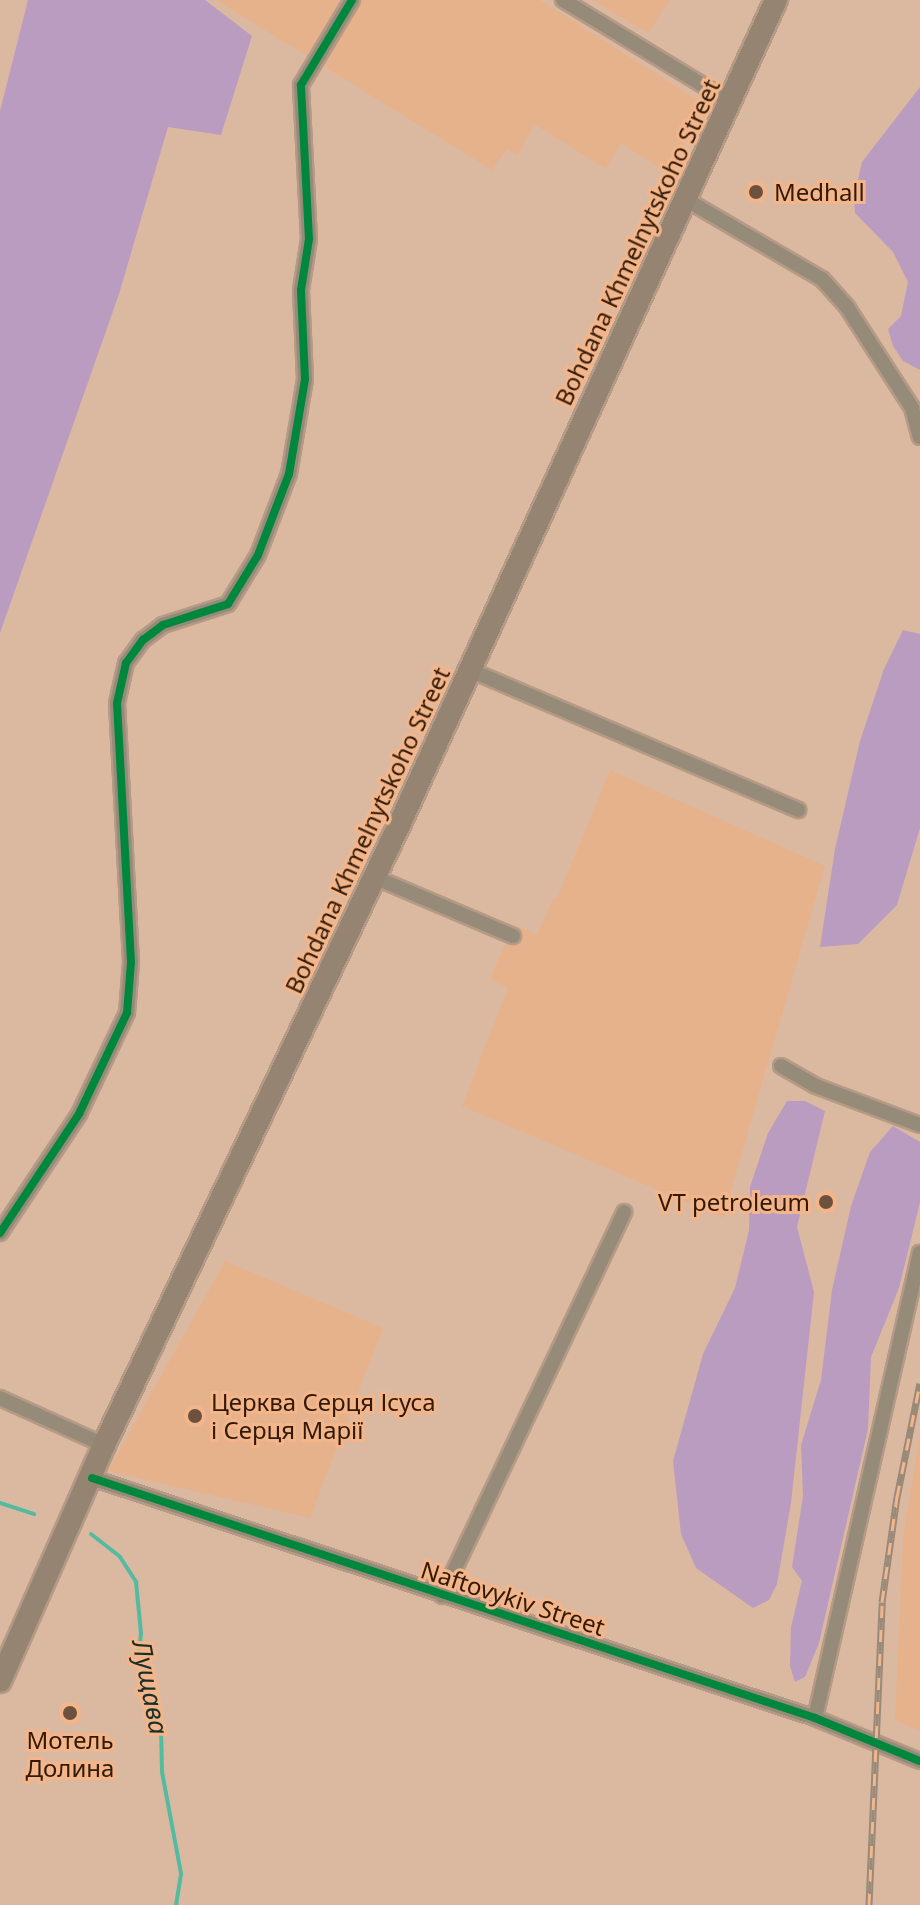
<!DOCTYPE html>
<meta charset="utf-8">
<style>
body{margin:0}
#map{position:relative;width:920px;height:1905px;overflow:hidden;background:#dbb9a1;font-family:"Noto Sans",sans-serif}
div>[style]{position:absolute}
.built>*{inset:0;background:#e6b28c}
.forest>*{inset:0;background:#ba9cc1}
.stream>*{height:4px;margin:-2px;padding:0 2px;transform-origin:2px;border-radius:2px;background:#54bba1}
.roads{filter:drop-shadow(2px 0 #b59a86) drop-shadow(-2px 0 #b59a86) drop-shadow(0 2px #b59a86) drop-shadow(0 -2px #b59a86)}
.street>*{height:14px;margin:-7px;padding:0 7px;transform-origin:7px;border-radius:7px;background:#968b79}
.primary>*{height:22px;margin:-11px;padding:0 11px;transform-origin:11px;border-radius:11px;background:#948471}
.rail>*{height:7px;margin-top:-3.5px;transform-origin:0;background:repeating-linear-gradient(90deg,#f3b589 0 12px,#9a8a79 0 24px);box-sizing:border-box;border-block:2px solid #9a8a79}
.cycleway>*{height:8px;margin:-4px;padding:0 4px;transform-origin:4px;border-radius:4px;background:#00873e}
.dots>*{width:22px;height:22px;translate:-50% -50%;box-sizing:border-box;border:4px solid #f3b589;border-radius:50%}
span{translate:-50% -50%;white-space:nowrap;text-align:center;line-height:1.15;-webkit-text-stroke:6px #f3b589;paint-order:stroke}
.poi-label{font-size:24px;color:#311a08}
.left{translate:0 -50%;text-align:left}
.right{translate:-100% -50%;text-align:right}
.street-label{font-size:24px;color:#311a08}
.water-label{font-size:26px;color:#18302a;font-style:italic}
</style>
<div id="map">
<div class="built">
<div style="clip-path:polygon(216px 0,540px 0,702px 103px,669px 174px,621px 143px,606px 169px,534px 124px,518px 155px,507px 149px,492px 170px)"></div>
<div style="clip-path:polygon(592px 0,670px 0,648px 33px)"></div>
<div style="clip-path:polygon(610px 770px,825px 866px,723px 1218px,462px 1106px,508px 988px,490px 979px,514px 924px,537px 935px,552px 900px,558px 896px)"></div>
<div style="clip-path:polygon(225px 1261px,383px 1328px,310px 1518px,108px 1471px)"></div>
<div style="clip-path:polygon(920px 1432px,920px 1731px,895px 1720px,903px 1539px)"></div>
</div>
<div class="forest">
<div style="clip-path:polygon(28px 0,205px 0,252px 36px,221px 135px,168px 127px,119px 294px,0 633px,0 111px)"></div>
<div style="clip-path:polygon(920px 87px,920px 370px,903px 361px,893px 346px,888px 329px,901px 316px,908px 282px,893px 252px,855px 213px,854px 197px,862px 162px)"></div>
<div style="clip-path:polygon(903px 630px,920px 634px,920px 828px,897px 905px,858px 944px,820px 947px,835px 849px,860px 741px,884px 669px)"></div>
<div style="clip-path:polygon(787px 1101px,805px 1101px,825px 1111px,797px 1227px,814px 1292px,791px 1503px,777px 1584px,769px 1600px,753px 1608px,696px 1568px,681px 1534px,673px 1461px,703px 1354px,735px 1288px,749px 1230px,750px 1187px,768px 1133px)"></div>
<div style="clip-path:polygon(893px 1126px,920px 1142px,920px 1202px,899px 1288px,871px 1357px,868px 1429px,819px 1643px,805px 1677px,795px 1682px,790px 1666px,791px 1627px,802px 1581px,792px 1567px,803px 1496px,801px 1445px,821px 1380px,832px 1290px,851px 1206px,870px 1152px)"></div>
</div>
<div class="stream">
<div style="left:0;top:1503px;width:36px;rotate:18deg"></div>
<div style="left:91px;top:1534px;width:37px;rotate:38deg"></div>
<div style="left:120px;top:1557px;width:30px;rotate:57deg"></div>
<div style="left:136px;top:1582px;width:51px;rotate:84.4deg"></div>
<div style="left:141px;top:1633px;width:19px;rotate:96deg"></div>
<div style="left:139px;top:1652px;width:79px;rotate:73.9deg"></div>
<div style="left:161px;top:1728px;width:44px;rotate:88.7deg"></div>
<div style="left:162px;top:1772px;width:104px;rotate:79.4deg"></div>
<div style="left:181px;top:1874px;width:31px;rotate:99deg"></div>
</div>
<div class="roads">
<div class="street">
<div style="left:563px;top:0;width:194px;rotate:31.3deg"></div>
<div style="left:685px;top:199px;width:159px;rotate:30.3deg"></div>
<div style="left:822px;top:279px;width:38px;rotate:48deg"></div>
<div style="left:847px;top:307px;width:120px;rotate:57.2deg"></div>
<div style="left:912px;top:408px;width:30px;rotate:75deg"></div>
<div style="left:470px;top:670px;width:357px;rotate:23.1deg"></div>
<div style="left:374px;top:877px;width:151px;rotate:23deg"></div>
<div style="left:781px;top:1066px;width:40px;rotate:29.7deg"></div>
<div style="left:816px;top:1086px;width:111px;rotate:20.6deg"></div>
<div style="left:0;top:1233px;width:143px;rotate:-56.4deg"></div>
<div style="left:79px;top:1114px;width:112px;rotate:-64.6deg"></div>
<div style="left:127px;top:1013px;width:51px;rotate:-85.5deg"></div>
<div style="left:131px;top:962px;width:259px;rotate:-93.1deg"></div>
<div style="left:117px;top:703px;width:41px;rotate:-77.3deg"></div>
<div style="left:126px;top:663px;width:29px;rotate:-54deg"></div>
<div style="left:143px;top:640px;width:25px;rotate:-37deg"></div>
<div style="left:163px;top:625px;width:68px;rotate:-17.9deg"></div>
<div style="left:228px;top:604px;width:57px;rotate:-58.5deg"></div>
<div style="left:258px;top:555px;width:87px;rotate:-69.1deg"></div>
<div style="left:289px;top:474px;width:96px;rotate:-80.4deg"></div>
<div style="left:305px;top:379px;width:89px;rotate:-92.6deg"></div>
<div style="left:301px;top:290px;width:52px;rotate:-81.1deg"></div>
<div style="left:309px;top:239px;width:154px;rotate:-93deg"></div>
<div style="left:301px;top:85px;width:99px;rotate:-59deg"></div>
<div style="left:0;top:1398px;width:114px;rotate:24.3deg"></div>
<div style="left:92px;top:1478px;width:762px;rotate:18.36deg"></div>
<div style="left:815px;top:1718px;width:113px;rotate:22.3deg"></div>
<div style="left:442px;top:1596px;width:425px;rotate:-64.6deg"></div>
<div style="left:815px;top:1718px;width:477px;rotate:-77.3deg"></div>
</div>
<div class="primary">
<div style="left:0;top:1681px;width:258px;rotate:-66.2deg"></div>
<div style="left:104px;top:1445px;width:689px;rotate:-64.55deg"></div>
<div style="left:400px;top:823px;width:905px;rotate:-65.45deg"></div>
</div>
</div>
<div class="rail">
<div style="left:869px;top:1905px;width:303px;rotate:-87.5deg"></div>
<div style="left:882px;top:1602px;width:106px;rotate:-81.9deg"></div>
<div style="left:897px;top:1497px;width:116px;rotate:-78.6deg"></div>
</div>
<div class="cycleway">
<div style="left:0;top:1233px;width:143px;rotate:-56.4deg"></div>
<div style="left:79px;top:1114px;width:112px;rotate:-64.6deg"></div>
<div style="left:127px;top:1013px;width:51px;rotate:-85.5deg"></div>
<div style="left:131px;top:962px;width:259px;rotate:-93.1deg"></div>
<div style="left:117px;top:703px;width:41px;rotate:-77.3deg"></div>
<div style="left:126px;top:663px;width:29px;rotate:-54deg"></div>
<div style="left:143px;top:640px;width:25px;rotate:-37deg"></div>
<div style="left:163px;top:625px;width:68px;rotate:-17.9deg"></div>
<div style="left:228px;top:604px;width:57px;rotate:-58.5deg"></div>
<div style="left:258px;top:555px;width:87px;rotate:-69.1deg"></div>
<div style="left:289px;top:474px;width:96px;rotate:-80.4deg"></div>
<div style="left:305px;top:379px;width:89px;rotate:-92.6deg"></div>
<div style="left:301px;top:290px;width:52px;rotate:-81.1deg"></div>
<div style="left:309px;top:239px;width:154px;rotate:-93deg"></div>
<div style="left:301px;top:85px;width:99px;rotate:-59deg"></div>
<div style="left:92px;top:1478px;width:762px;rotate:18.36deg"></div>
<div style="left:815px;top:1718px;width:113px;rotate:22.3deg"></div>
</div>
<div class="dots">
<div style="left:756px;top:192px;background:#6c523e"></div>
<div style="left:826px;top:1202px;background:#6c523e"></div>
<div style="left:195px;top:1416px;background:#6c523e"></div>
<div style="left:70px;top:1713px;background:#6c523e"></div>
</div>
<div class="poi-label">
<span class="left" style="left:774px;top:192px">Medhall</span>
<span class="right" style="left:810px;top:1202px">VT petroleum</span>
<span class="left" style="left:211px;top:1416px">Церква Серця Ісуса<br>і Серця Марії</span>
<span style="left:70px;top:1754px">Мотель<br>Долина</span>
</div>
<div class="street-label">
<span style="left:637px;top:242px;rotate:-65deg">Bohdana Khmelnytskoho Street</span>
<span style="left:367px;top:830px;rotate:-65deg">Bohdana Khmelnytskoho Street</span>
<span style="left:513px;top:1598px;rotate:18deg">Naftovykiv Street</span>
</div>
<div class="water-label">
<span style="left:150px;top:1687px;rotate:79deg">Лущава</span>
</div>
</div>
